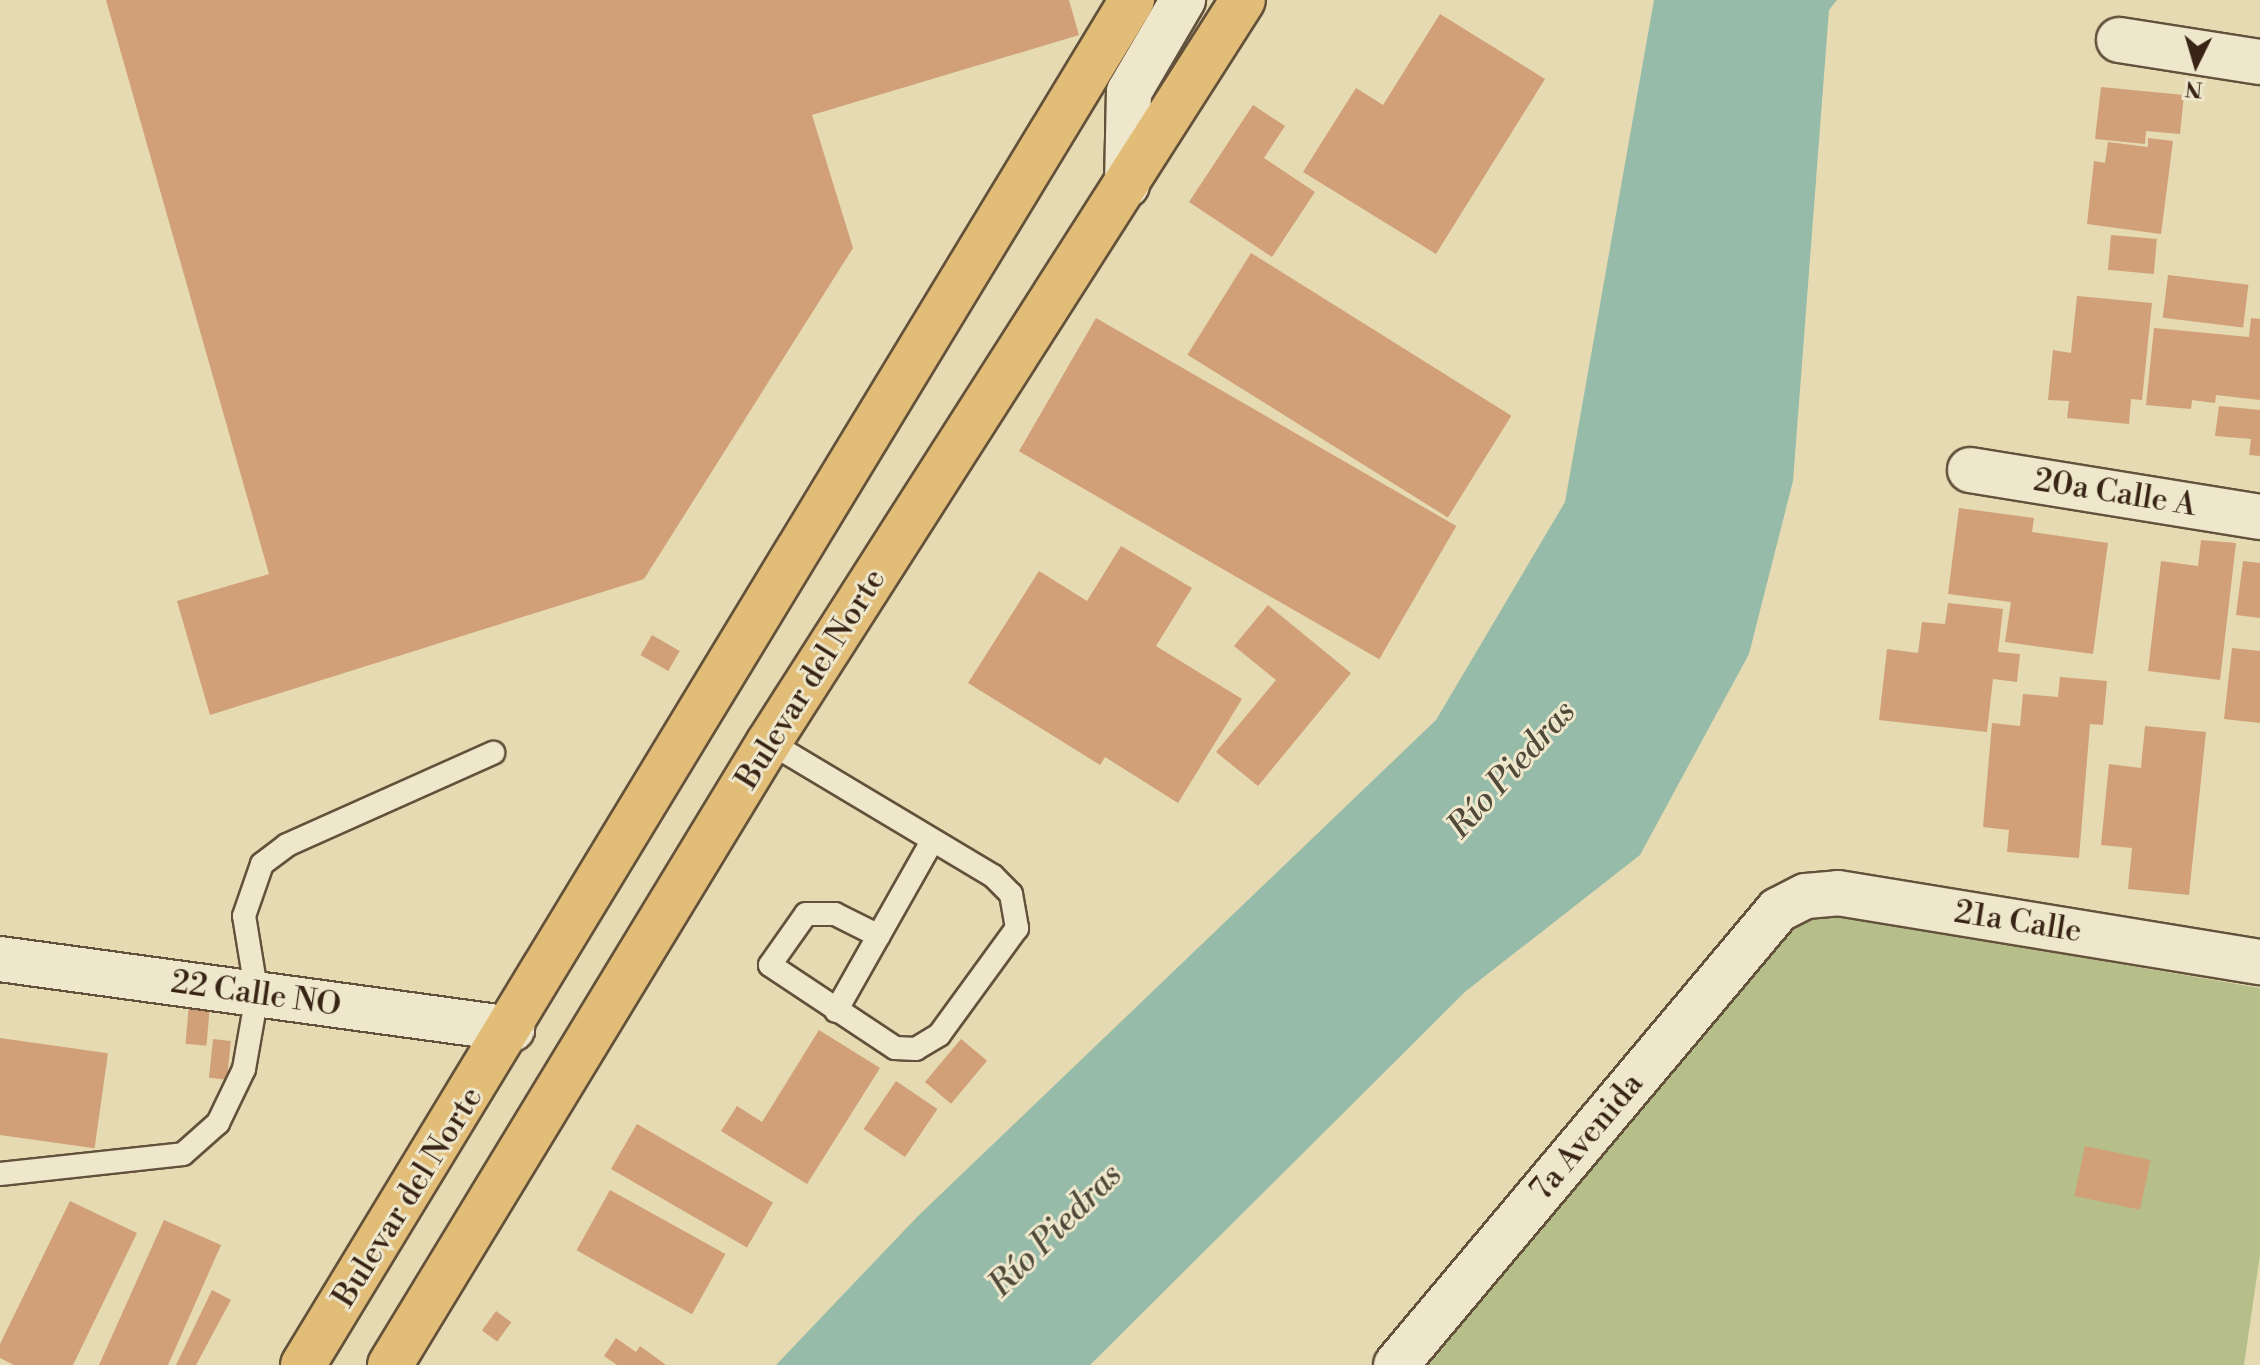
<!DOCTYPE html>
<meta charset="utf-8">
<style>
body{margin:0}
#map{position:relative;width:2260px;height:1365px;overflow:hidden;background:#e5dab1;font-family:"Libre Bodoni",serif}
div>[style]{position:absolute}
.green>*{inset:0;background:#b6bf8a}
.water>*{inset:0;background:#96bba9}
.building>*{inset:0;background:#d19f78;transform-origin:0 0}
.roads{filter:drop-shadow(2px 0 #63513b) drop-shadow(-2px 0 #63513b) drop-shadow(0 2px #63513b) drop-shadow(0 -2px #63513b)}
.lane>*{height:22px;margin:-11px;padding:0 11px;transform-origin:11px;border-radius:11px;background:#eee7cc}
.street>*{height:44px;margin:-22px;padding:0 22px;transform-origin:22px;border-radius:22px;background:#eee7cc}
.secondary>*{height:44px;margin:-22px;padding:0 22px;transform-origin:22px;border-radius:22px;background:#eee7cc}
.highway>*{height:44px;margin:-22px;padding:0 22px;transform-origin:22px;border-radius:22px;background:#e2bd78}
span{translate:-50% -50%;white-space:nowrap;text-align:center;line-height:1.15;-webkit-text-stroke:6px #eee7cc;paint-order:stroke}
.street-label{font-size:32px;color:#382314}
.water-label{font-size:34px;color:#504939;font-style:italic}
.north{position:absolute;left:2156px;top:24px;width:80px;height:80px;-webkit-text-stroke:6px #eee7cc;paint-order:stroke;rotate:185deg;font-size:22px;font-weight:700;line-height:32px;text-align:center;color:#382314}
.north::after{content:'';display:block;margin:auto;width:28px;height:36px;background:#382314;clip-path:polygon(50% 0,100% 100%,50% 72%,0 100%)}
</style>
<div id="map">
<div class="green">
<div style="clip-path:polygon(1799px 909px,2260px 988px,2260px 1255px,2244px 1365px,1408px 1365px)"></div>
</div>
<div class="water">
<div style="clip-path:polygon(1654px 0,1837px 0,1829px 10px,1793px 481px,1749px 654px,1640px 855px,1466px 991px,1090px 1365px,776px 1365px,917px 1217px,1436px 720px,1565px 502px)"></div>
</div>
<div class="building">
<div style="clip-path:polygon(106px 0,1069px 0,1079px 35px,812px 115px,853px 248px,644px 579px,210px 715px,177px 601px,269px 574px)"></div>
<div style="clip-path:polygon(1440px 14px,1545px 79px,1436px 254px,1303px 172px,1356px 88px,1383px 105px)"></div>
<div style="clip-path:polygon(2101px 87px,2184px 95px,2180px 134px,2146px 131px,2145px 144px,2095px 139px)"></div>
<div style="clip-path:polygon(1253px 105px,1285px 126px,1264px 158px,1315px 192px,1272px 257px,1189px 202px)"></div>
<div style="clip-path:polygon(2148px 138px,2173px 141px,2161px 234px,2087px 224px,2094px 161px,2105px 163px,2108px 142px,2148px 147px)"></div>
<div style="left:2111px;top:235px;width:46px;height:35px;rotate:5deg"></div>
<div style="left:1251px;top:253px;width:307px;height:120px;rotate:32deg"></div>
<div style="left:2168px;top:275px;width:81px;height:43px;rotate:7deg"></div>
<div style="clip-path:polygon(2077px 296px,2152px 303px,2142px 400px,2131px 399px,2129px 424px,2067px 418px,2069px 401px,2048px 400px,2053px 350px,2071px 353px)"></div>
<div style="left:1096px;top:318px;width:416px;height:154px;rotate:30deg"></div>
<div style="clip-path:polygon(2251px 318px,2260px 319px,2260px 400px,2216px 395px,2215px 403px,2192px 400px,2191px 409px,2146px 405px,2154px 328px,2249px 337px)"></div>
<div style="clip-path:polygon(2219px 406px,2260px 410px,2260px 456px,2249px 455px,2251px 439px,2215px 436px)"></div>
<div style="clip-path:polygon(1959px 508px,2034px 518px,2032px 532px,2108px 543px,2093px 654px,2005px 642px,2011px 602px,1948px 594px)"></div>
<div style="clip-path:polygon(2201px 540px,2236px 543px,2220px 680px,2148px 671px,2161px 561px,2198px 566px)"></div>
<div style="clip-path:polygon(1121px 546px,1192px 588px,1156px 646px,1242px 699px,1178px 803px,1105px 757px,1100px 765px,968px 683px,1039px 571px,1087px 601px)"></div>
<div style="clip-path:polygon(2243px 561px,2260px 563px,2260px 618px,2236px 615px)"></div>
<div style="clip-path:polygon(1948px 603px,2003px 609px,1998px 652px,2020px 654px,2017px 682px,1993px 679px,1987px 732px,1879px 720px,1887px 649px,1918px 653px,1922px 622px,1945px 624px)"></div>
<div style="clip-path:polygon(1268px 605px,1351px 673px,1258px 786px,1216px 752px,1276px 680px,1234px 646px)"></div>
<div style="left:652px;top:635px;width:32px;height:23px;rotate:30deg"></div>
<div style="clip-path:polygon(2232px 648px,2260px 651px,2260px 723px,2224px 719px)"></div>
<div style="clip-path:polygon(2060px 677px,2107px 681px,2103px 725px,2090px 724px,2079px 858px,2007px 852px,2009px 830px,1983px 827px,1992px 723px,2020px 726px,2023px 694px,2058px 697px)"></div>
<div style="clip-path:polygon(2145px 726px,2206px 732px,2189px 895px,2128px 889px,2132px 848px,2101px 845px,2109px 764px,2141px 768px)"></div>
<div style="left:189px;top:1004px;width:21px;height:40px;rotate:5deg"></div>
<div style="clip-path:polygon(819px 1030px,880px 1068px,807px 1184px,721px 1131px,737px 1106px,762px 1122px)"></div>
<div style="left:0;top:1038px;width:109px;height:96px;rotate:8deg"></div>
<div style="left:213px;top:1039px;width:18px;height:39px;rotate:6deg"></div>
<div style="left:961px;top:1039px;width:34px;height:56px;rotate:40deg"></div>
<div style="left:896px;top:1081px;width:50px;height:58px;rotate:34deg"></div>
<div style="left:637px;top:1124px;width:157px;height:52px;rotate:30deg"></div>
<div style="left:2085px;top:1146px;width:67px;height:51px;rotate:12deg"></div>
<div style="left:610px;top:1190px;width:132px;height:69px;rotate:29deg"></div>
<div style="clip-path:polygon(70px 1201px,137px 1233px,73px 1365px,14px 1365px,0 1358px,0 1344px)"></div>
<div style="clip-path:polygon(164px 1220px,221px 1245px,168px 1365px,99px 1365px)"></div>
<div style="clip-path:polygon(212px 1290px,231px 1300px,196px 1365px,176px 1365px)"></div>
<div style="left:496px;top:1311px;width:19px;height:24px;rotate:36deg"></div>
<div style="clip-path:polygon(616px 1338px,636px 1352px,640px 1346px,666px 1365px,617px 1365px,604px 1356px)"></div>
</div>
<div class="roads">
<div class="lane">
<div style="left:769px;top:742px;width:261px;rotate:30.9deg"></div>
<div style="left:993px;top:876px;width:25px;rotate:45deg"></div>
<div style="left:1011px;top:894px;width:35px;rotate:80deg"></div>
<div style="left:1017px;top:928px;width:132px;rotate:126.1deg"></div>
<div style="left:939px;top:1035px;width:27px;rotate:149deg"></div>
<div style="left:916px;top:1049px;width:21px;rotate:-177deg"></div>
<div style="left:895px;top:1048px;width:150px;rotate:-146.4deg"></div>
<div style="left:770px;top:965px;width:62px;rotate:-54.8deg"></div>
<div style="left:806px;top:914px;width:29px"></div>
<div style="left:835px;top:914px;width:49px;rotate:26.6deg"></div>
<div style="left:836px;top:1011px;width:195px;rotate:-60.5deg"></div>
<div style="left:0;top:1174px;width:184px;rotate:-6.2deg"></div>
<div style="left:183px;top:1154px;width:47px;rotate:-41.5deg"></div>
<div style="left:218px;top:1123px;width:60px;rotate:-64.3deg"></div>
<div style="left:244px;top:1069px;width:75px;rotate:-80deg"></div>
<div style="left:257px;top:995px;width:80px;rotate:-99.3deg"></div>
<div style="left:244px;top:916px;width:55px;rotate:-70.9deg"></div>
<div style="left:262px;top:864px;width:31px;rotate:-37deg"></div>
<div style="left:287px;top:845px;width:226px;rotate:-24.1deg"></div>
</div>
<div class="street">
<div style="left:2119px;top:40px;width:143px;rotate:8.9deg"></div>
<div style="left:1970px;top:470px;width:294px;rotate:9.2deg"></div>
<div style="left:0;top:959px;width:517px;rotate:7.79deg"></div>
<div style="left:1396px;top:1365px;width:594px;rotate:-49.98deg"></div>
<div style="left:1778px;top:910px;width:31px;rotate:-27deg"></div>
<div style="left:1806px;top:896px;width:32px;rotate:-5deg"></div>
<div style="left:1838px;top:893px;width:428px;rotate:9.3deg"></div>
</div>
<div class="secondary">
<div style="left:1127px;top:185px;width:93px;rotate:-88.8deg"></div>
<div style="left:1129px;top:92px;width:107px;rotate:-59.6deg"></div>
</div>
<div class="highway">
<div style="left:303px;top:1365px;width:1597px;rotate:-58.73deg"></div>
<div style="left:390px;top:1365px;width:729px;rotate:-58.69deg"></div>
<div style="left:769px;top:742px;width:880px;rotate:-57.43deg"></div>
</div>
</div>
<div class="street-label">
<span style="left:2115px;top:493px;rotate:9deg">20a Calle A</span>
<span style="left:811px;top:679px;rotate:-58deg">Bulevar del Norte</span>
<span style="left:2018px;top:922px;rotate:9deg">21a Calle</span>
<span style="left:256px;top:994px;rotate:8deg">22 Calle NO</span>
<span style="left:1587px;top:1137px;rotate:-50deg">7a Avenida</span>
<span style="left:408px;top:1197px;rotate:-58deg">Bulevar del Norte</span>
</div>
<div class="water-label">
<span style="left:1512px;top:770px;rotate:-48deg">Río Piedras</span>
<span style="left:1056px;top:1231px;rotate:-45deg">Río Piedras</span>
</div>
<div class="north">N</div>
</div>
